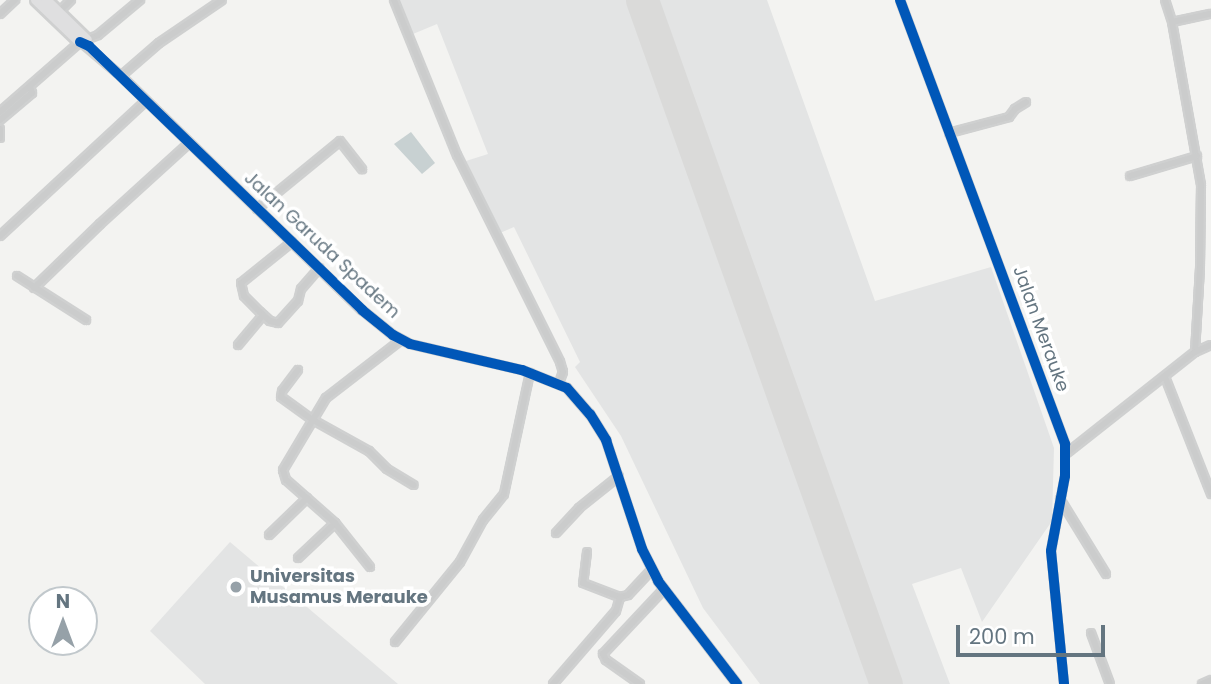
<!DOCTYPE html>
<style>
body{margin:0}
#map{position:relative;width:1211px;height:684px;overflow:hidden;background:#f3f3f1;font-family:Poppins,sans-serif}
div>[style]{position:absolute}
.built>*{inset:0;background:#e3e4e4}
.water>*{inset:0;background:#c8d1d2}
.runway>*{height:33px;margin:-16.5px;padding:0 16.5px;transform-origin:16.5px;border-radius:16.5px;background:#dadad9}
.roads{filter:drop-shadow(2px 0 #cfd0d0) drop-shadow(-2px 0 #cfd0d0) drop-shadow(0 2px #cfd0d0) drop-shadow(0 -2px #cfd0d0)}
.minor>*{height:6px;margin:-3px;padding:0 3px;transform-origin:3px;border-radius:3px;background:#cbcccc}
.highway>*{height:10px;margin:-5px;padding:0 5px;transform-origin:5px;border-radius:5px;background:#dfdfe0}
.cycleway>*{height:10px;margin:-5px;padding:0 5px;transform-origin:5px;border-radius:5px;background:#0057b8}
.dots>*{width:19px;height:19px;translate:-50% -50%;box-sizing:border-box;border:4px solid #fff;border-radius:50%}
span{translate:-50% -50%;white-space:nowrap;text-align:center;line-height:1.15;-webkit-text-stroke:7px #fff;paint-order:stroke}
.street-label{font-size:18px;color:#647580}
.poi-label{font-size:18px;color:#647580;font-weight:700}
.left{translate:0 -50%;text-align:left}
.north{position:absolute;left:28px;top:586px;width:70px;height:70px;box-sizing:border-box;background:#fff;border:2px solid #c1c8cc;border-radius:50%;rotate:0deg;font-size:19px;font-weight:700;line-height:28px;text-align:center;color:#647580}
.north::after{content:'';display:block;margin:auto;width:24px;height:32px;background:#96a1a8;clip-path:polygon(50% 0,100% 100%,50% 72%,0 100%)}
.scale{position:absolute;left:956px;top:625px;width:149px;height:32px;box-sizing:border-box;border:4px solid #647580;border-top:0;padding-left:9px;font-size:21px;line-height:24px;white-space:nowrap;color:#647580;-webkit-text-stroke:5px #fff;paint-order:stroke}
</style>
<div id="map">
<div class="built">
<div style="clip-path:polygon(399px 0,767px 0,875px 301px,991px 267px,1054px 448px,1052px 521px,982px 622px,961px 568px,912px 584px,950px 684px,760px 684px,703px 608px,621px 436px,575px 367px,580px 362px,514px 227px,500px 233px,484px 200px,466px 161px,488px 154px,437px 24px,413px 34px)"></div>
<div style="clip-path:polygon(230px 542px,398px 684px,205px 684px,150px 631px)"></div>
</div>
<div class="water">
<div style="clip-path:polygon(411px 132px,435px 163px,422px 174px,394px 144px)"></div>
</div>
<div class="runway">
<div style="left:642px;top:0;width:726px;rotate:70.37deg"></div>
</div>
<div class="roads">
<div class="minor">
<div style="left:394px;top:0;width:167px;rotate:67.9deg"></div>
<div style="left:457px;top:155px;width:231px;rotate:63.5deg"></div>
<div style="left:560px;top:362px;width:10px;rotate:73deg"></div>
<div style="left:563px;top:372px;width:12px;rotate:110deg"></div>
<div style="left:900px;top:0;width:474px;rotate:69.6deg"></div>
<div style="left:1065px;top:444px;width:32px;rotate:90deg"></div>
<div style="left:1065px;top:476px;width:76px;rotate:100.6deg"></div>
<div style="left:1051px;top:551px;width:134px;rotate:84.4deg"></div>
<div style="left:1165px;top:0;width:23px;rotate:72deg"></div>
<div style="left:1172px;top:22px;width:166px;rotate:79.9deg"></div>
<div style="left:1201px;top:185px;width:83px;rotate:90.7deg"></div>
<div style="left:1200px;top:268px;width:84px;rotate:93.4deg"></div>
<div style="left:59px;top:12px;width:17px;rotate:-45deg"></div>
<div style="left:0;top:14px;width:21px;rotate:-43deg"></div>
<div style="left:1172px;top:22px;width:40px;rotate:-12deg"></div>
<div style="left:82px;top:43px;width:51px;rotate:40.2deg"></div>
<div style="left:121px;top:76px;width:336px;rotate:44.2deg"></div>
<div style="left:362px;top:310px;width:40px;rotate:39deg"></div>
<div style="left:393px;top:335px;width:19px;rotate:28deg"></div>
<div style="left:410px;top:344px;width:115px;rotate:13.1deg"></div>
<div style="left:522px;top:370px;width:48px;rotate:21.8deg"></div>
<div style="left:567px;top:388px;width:35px;rotate:49deg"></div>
<div style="left:590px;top:414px;width:31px;rotate:58deg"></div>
<div style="left:606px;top:440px;width:115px;rotate:71.7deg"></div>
<div style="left:642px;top:549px;width:36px;rotate:63deg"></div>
<div style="left:658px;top:581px;width:130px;rotate:52.5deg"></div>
<div style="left:121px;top:76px;width:50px;rotate:-41deg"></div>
<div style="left:159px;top:43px;width:76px;rotate:-34.3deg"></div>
<div style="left:0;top:112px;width:106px;rotate:-41.2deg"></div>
<div style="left:80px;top:42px;width:19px;rotate:-21deg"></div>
<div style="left:98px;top:35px;width:55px;rotate:-39.8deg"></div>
<div style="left:0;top:120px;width:42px;rotate:-40.2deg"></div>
<div style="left:32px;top:93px;width:6px;rotate:-108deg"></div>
<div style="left:0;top:129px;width:9px;rotate:90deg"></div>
<div style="left:949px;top:133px;width:62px;rotate:-14.9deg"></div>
<div style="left:1009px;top:117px;width:10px;rotate:-53deg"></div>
<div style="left:1015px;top:109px;width:13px;rotate:-32deg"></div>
<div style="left:1130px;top:176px;width:70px;rotate:-16.6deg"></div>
<div style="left:257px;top:209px;width:107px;rotate:-39.3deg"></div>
<div style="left:340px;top:141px;width:36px;rotate:52deg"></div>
<div style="left:0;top:236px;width:199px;rotate:-42.8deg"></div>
<div style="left:292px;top:242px;width:65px;rotate:141.2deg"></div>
<div style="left:241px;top:283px;width:13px;rotate:77deg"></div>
<div style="left:244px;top:296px;width:23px;rotate:45deg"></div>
<div style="left:260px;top:312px;width:13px;rotate:42deg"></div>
<div style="left:270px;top:321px;width:8px;rotate:14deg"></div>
<div style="left:278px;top:323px;width:30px;rotate:-48deg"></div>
<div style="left:298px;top:301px;width:12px;rotate:-76deg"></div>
<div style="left:301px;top:289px;width:28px;rotate:-49deg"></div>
<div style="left:17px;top:276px;width:82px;rotate:32.5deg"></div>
<div style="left:34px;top:288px;width:92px;rotate:-44.1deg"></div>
<div style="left:100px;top:224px;width:120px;rotate:-42.3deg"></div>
<div style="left:238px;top:345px;width:39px;rotate:-50deg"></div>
<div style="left:298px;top:370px;width:26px;rotate:127deg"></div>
<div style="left:282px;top:391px;width:6px;rotate:99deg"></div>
<div style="left:281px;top:397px;width:39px;rotate:36deg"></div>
<div style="left:313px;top:420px;width:64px;rotate:29deg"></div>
<div style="left:369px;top:451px;width:25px;rotate:45deg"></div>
<div style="left:387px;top:469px;width:31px;rotate:31deg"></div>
<div style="left:1165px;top:377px;width:126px;rotate:68.5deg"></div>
<div style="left:1067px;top:453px;width:163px;rotate:-38.3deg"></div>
<div style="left:1195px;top:352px;width:17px;rotate:-24deg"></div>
<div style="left:1060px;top:499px;width:88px;rotate:58.5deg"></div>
<div style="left:556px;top:533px;width:34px;rotate:-47deg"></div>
<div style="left:579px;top:508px;width:51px;rotate:-38.7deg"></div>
<div style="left:269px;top:535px;width:53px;rotate:-44.2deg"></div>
<div style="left:587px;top:552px;width:31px;rotate:97deg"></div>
<div style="left:583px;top:583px;width:40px;rotate:21deg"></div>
<div style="left:620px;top:597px;width:8px;rotate:-14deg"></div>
<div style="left:628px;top:595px;width:35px;rotate:-47deg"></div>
<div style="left:298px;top:558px;width:51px;rotate:-43.4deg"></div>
<div style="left:370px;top:567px;width:56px;rotate:-128.5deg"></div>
<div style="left:335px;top:523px;width:65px;rotate:-138.7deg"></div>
<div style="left:286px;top:480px;width:10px;rotate:-107deg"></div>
<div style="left:283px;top:470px;width:84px;rotate:-59.2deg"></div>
<div style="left:326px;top:398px;width:95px;rotate:-37.7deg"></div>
<div style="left:1091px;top:633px;width:54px;rotate:69.6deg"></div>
<div style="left:395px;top:642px;width:103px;rotate:-50.9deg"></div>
<div style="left:460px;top:562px;width:48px;rotate:-61.3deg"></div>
<div style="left:483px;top:520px;width:33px;rotate:-51deg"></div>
<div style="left:504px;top:494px;width:124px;rotate:-77.9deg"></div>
<div style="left:553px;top:684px;width:96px;rotate:-49.2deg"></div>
<div style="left:616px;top:611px;width:15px;rotate:-74deg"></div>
<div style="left:640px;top:684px;width:42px;rotate:-144.8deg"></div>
<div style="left:606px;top:660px;width:7px;rotate:-117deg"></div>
<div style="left:603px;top:654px;width:89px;rotate:-46.8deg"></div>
<div style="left:1202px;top:684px;width:10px;rotate:-24deg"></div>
</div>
<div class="highway">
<div style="left:36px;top:0;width:61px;rotate:43.7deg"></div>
<div style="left:46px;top:0;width:57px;rotate:44.3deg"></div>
</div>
</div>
<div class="cycleway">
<div style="left:900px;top:0;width:474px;rotate:69.6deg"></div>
<div style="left:1065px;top:444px;width:32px;rotate:90deg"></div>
<div style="left:1065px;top:476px;width:76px;rotate:100.6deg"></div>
<div style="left:1051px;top:551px;width:134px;rotate:84.4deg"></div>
<div style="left:80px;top:42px;width:10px;rotate:24deg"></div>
<div style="left:89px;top:46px;width:380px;rotate:44deg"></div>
<div style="left:362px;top:310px;width:40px;rotate:39deg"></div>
<div style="left:393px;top:335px;width:19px;rotate:28deg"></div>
<div style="left:410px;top:344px;width:115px;rotate:13.1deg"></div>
<div style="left:522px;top:370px;width:48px;rotate:21.8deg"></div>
<div style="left:567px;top:388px;width:35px;rotate:49deg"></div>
<div style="left:590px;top:414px;width:31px;rotate:58deg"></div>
<div style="left:606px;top:440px;width:115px;rotate:71.7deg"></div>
<div style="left:642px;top:549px;width:36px;rotate:63deg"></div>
<div style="left:658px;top:581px;width:130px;rotate:52.5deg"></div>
</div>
<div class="dots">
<div style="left:236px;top:587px;background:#96a1a8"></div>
</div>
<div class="street-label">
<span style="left:322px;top:245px;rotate:43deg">Jalan Garuda Spadem</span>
<span style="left:1041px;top:329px;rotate:70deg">Jalan Merauke</span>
</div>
<div class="poi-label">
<span class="left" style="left:250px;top:587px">Universitas<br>Musamus Merauke</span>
</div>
<div class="north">N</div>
<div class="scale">200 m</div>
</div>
